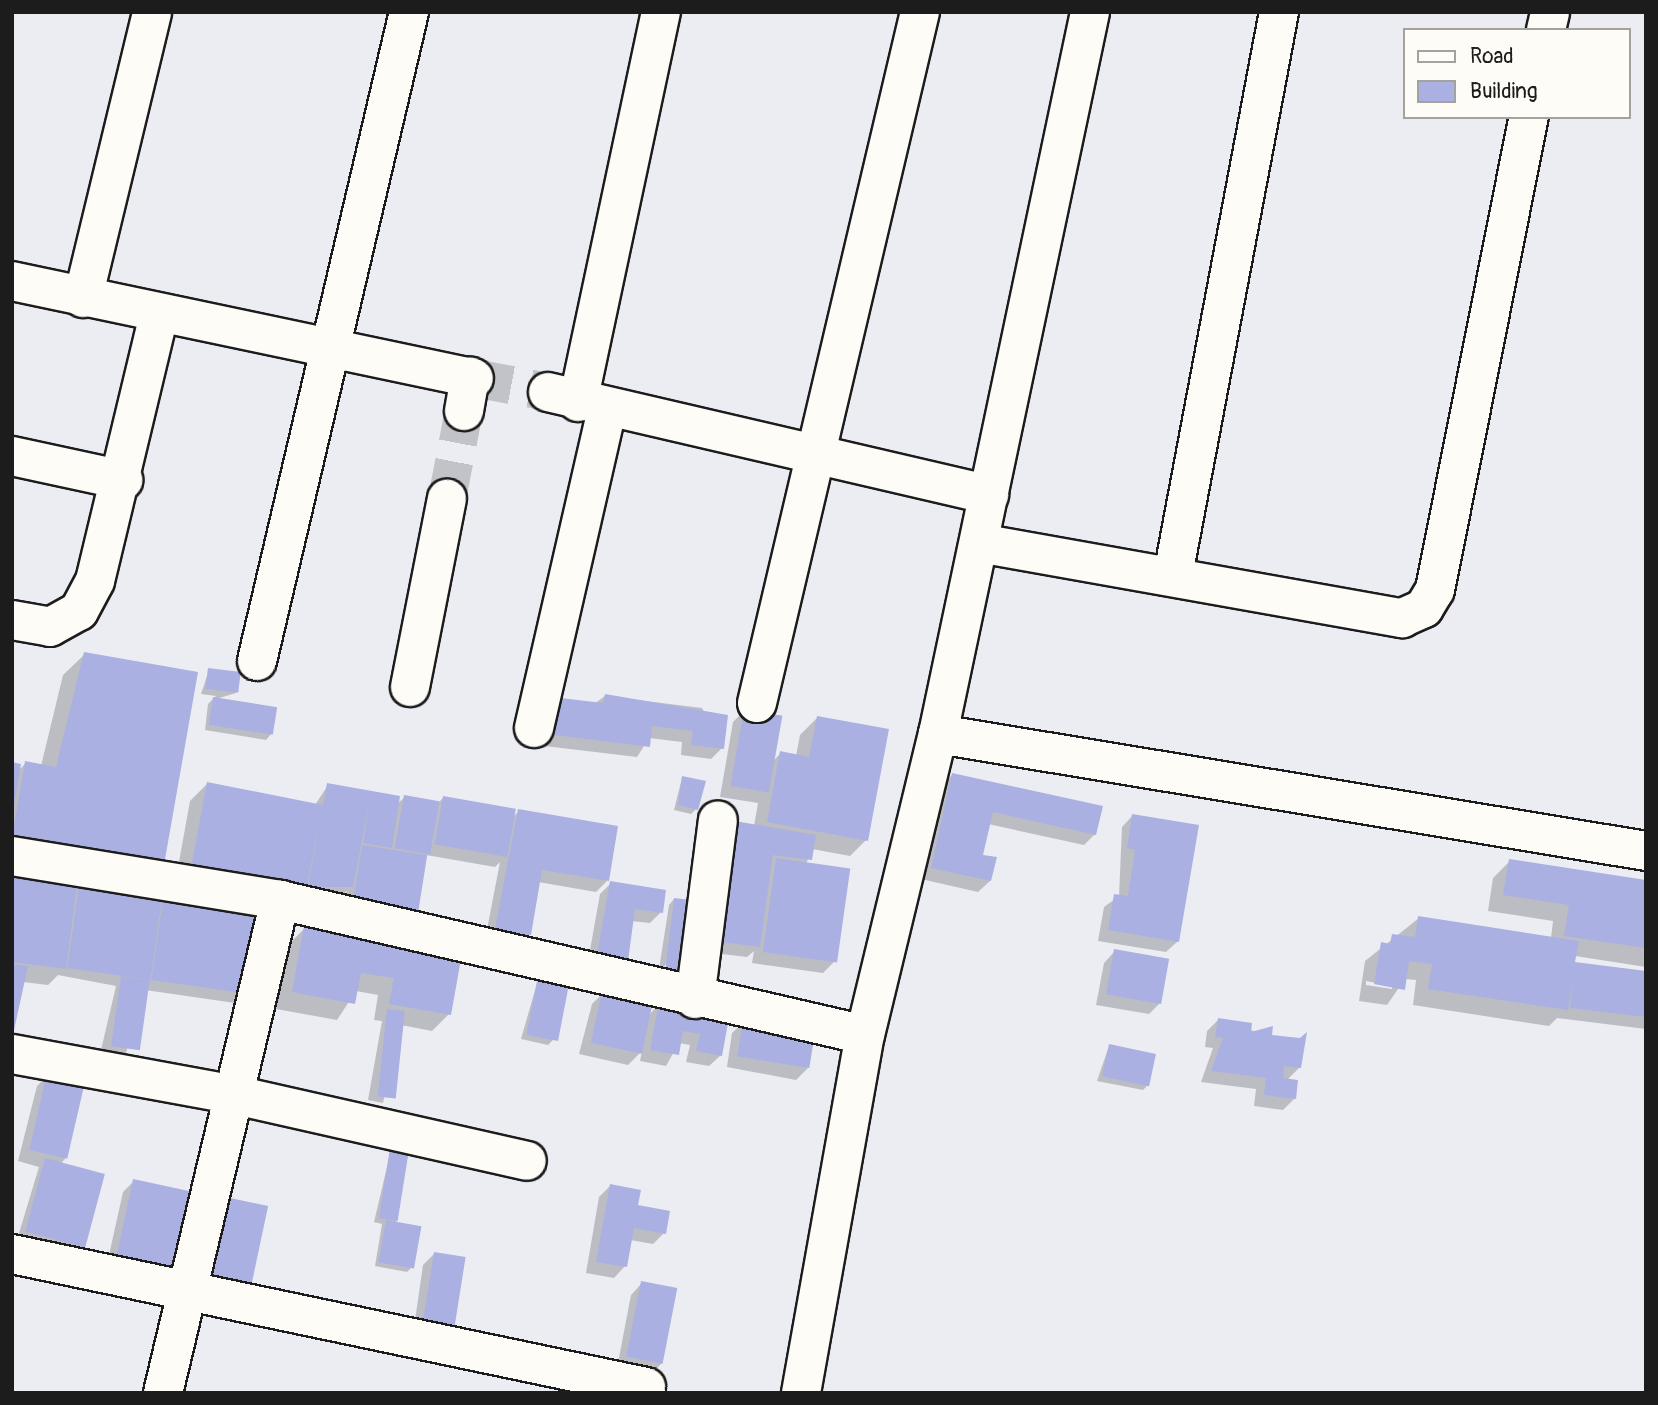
<!DOCTYPE html>
<style>
body{margin:0}
#map{position:relative;width:1658px;height:1405px;overflow:hidden;background:#ecedf3;font-family:Pangolin,sans-serif}
div>[style]{position:absolute}
.shadow>*{inset:0;background:#0003}
.building>*{inset:0;background:#aab0e1;transform-origin:0 0}
.street-tunnel>*{height:38px;margin-top:-19px;transform-origin:0;background:repeating-linear-gradient(90deg,#c2c3c8 0 38px,transparent 0 57px)}
.roads{filter:drop-shadow(2px 0 #1c1c1c) drop-shadow(-2px 0 #1c1c1c) drop-shadow(0 2px #1c1c1c) drop-shadow(0 -2px #1c1c1c)}
.street>*{height:38px;margin:-19px;padding:0 19px;transform-origin:19px;border-radius:19px;background:#fdfcf7}
span{translate:-50% -50%;white-space:nowrap;text-align:center;line-height:1.15;-webkit-text-stroke:5px #fdfcf7;paint-order:stroke}
.frame{position:absolute;inset:0;border:14px solid #1c1c1c;pointer-events:none}
.legend{position:absolute;left:1403px;top:28px;width:228px;height:91px;box-sizing:border-box;background:#fdfcf7;border:2px solid #a3a29f;margin:0;padding:9px 12px;list-style:none;font-size:21px;color:#1c1c1c}
.legend li{display:flex;align-items:center;gap:14px;height:35px}
.legend b{width:35px;border:2px solid #a3a29f}
</style>
<div id="map">
<div class="shadow">
<div style="clip-path:polygon(85px 654px,196px 674px,12px 863px,12px 764px,18px 771px,26px 763px,41px 766px,63px 675px)"></div>
<div style="clip-path:polygon(209px 670px,236px 693px,216px 699px,271px 734px,266px 740px,205px 730px,208px 704px,216px 696px,201px 694px)"></div>
<div style="clip-path:polygon(605px 696px,702px 708px,722px 748px,711px 759px,681px 755px,682px 742px,649px 738px,637px 757px,536px 745px)"></div>
<div style="clip-path:polygon(744px 711px,772px 762px,781px 753px,796px 756px,800px 735px,817px 718px,866px 840px,850px 856px,812px 849px,806px 864px,834px 962px,823px 973px,752px 963px,754px 951px,747px 957px,697px 951px,754px 826px,758px 803px,720px 797px,733px 722px)"></div>
<div style="clip-path:polygon(952px 775px,1095px 834px,1084px 845px,988px 824px,981px 856px,990px 881px,978px 892px,921px 879px,941px 786px)"></div>
<div style="clip-path:polygon(682px 778px,696px 809px,691px 814px,674px 810px)"></div>
<div style="clip-path:polygon(207px 784px,315px 805px,328px 785px,397px 804px,405px 797px,438px 803px,443px 798px,513px 817px,519px 811px,607px 881px,596px 892px,538px 882px,530px 934px,518px 946px,485px 940px,500px 862px,495px 867px,426px 855px,417px 909px,406px 921px,344px 912px,347px 891px,340px 897px,175px 884px,190px 801px)"></div>
<div style="clip-path:polygon(1133px 815px,1178px 941px,1166px 952px,1098px 941px,1104px 907px,1119px 896px,1122px 827px)"></div>
<div style="clip-path:polygon(evenodd,1510px 861px,1646px 882px,1646px 967px,1575px 956px,1573px 967px,1646px 972px,1646px 1029px,1557px 1018px,1549px 1026px,1413px 1005px,1416px 980px,1405px 979px,1387px 1005px,1359px 1001px,1365px 961px,1419px 918px,1551px 938px,1553px 921px,1488px 911px,1493px 878px,1510px 861px,1366px 981px,1392px 986px,1392px 989px,1366px 985px,1366px 981px)"></div>
<div style="clip-path:polygon(12px 871px,258px 906px,246px 991px,235px 1003px,145px 990px,125px 1056px,101px 1050px,116px 986px,58px 975px,48px 985px,23px 982px,12px 1032px)"></div>
<div style="clip-path:polygon(611px 883px,661px 912px,650px 923px,631px 921px,587px 967px,600px 894px)"></div>
<div style="clip-path:polygon(674px 899px,695px 903px,657px 982px,669px 905px)"></div>
<div style="clip-path:polygon(305px 928px,461px 950px,449px 1014px,432px 1031px,401px 1025px,383px 1103px,368px 1100px,382px 1021px,374px 1020px,378px 995px,356px 991px,337px 1020px,276px 1009px,288px 945px)"></div>
<div style="clip-path:polygon(1115px 951px,1160px 1003px,1149px 1014px,1096px 1005px,1104px 963px)"></div>
<div style="clip-path:polygon(540px 973px,554px 1039px,548px 1045px,521px 1039px)"></div>
<div style="clip-path:polygon(603px 993px,648px 1016px,659px 1004px,728px 1013px,721px 1055px,709px 1066px,686px 1062px,690px 1045px,679px 1043px,666px 1066px,640px 1061px,642px 1051px,628px 1065px,579px 1054px,592px 1004px)"></div>
<div style="clip-path:polygon(1218px 1020px,1270px 1036px,1300px 1067px,1287px 1080px,1294px 1099px,1283px 1110px,1254px 1106px,1256px 1089px,1201px 1082px,1213px 1048px,1205px 1047px,1207px 1031px)"></div>
<div style="clip-path:polygon(744px 1022px,808px 1068px,796px 1080px,727px 1067px,732px 1033px)"></div>
<div style="clip-path:polygon(1109px 1046px,1148px 1085px,1143px 1090px,1097px 1081px)"></div>
<div style="clip-path:polygon(48px 1075px,65px 1159px,60px 1164px,85px 1247px,74px 1258px,16px 1243px,39px 1167px,18px 1161px,37px 1086px)"></div>
<div style="clip-path:polygon(391px 1150px,407px 1152px,396px 1223px,412px 1267px,407px 1272px,375px 1266px,382px 1224px,374px 1222px)"></div>
<div style="clip-path:polygon(134px 1181px,192px 1193px,105px 1273px,123px 1192px)"></div>
<div style="clip-path:polygon(610px 1186px,664px 1233px,653px 1244px,630px 1240px,625px 1266px,614px 1278px,586px 1273px,599px 1197px)"></div>
<div style="clip-path:polygon(230px 1200px,250px 1284px,203px 1287px,219px 1211px)"></div>
<div style="clip-path:polygon(434px 1254px,441px 1345px,412px 1341px,423px 1265px)"></div>
<div style="clip-path:polygon(642px 1283px,662px 1363px,651px 1374px,617px 1368px,631px 1295px)"></div>
</div>
<div class="building">
<div style="clip-path:polygon(84px 652px,198px 672px,164px 865px,12px 838px,25px 761px,56px 767px)"></div>
<div style="left:208px;top:668px;width:33px;height:21px;rotate:7deg"></div>
<div style="clip-path:polygon(605px 694px,728px 715px,724px 749px,691px 745px,693px 731px,652px 726px,650px 747px,546px 734px,552px 697px,603px 703px)"></div>
<div style="left:213px;top:697px;width:65px;height:28px;rotate:9deg"></div>
<div style="left:744px;top:709px;width:39px;height:78px;rotate:10deg"></div>
<div style="clip-path:polygon(817px 716px,889px 729px,868px 841px,767px 822px,780px 751px,809px 757px)"></div>
<div style="clip-path:polygon(12px 762px,21px 764px,14px 805px,12px 805px)"></div>
<div style="clip-path:polygon(952px 773px,1103px 806px,1096px 835px,993px 812px,983px 855px,997px 857px,991px 881px,931px 868px)"></div>
<div style="clip-path:polygon(682px 776px,706px 781px,698px 810px,678px 805px)"></div>
<div style="clip-path:polygon(207px 782px,323px 805px,327px 783px,400px 796px,392px 848px,363px 843px,370px 799px,353px 887px,308px 887px,320px 819px,306px 890px,191px 868px)"></div>
<div style="left:404px;top:795px;width:36px;height:54px;rotate:10deg"></div>
<div style="left:443px;top:796px;width:74px;height:49px;rotate:10deg"></div>
<div style="clip-path:polygon(518px 809px,618px 826px,609px 881px,542px 870px,531px 935px,495px 929px)"></div>
<div style="clip-path:polygon(1132px 814px,1199px 825px,1179px 942px,1108px 930px,1114px 894px,1128px 896px,1135px 850px,1127px 848px)"></div>
<div style="clip-path:polygon(723px 819px,816px 835px,812px 860px,773px 855px,760px 947px,707px 940px)"></div>
<div style="left:362px;top:845px;width:66px;height:57px;rotate:9deg"></div>
<div style="left:776px;top:858px;width:75px;height:95px;rotate:8deg"></div>
<div style="clip-path:polygon(1509px 859px,1646px 880px,1646px 948px,1564px 936px,1569px 905px,1503px 895px)"></div>
<div style="clip-path:polygon(12px 869px,78px 878px,66px 969px,12px 962px)"></div>
<div style="left:80px;top:878px;width:84px;height:91px;rotate:8deg"></div>
<div style="clip-path:polygon(610px 881px,666px 890px,663px 913px,635px 909px,628px 961px,597px 956px)"></div>
<div style="left:164px;top:891px;width:97px;height:90px;rotate:8deg"></div>
<div style="left:674px;top:898px;width:23px;height:80px;rotate:7deg"></div>
<div style="clip-path:polygon(1418px 916px,1579px 941px,1575px 962px,1646px 971px,1646px 1017px,1570px 1008px,1573px 978px,1568px 1010px,1428px 989px,1432px 964px,1409px 961px,1405px 990px,1374px 984px,1381px 942px,1390px 944px,1392px 934px,1415px 937px)"></div>
<div style="clip-path:polygon(304px 926px,463px 948px,451px 1015px,389px 1004px,394px 978px,361px 973px,355px 1004px,292px 992px)"></div>
<div style="left:1114px;top:949px;width:56px;height:46px;rotate:10deg"></div>
<div style="clip-path:polygon(12px 964px,28px 966px,13px 1035px,12px 1035px)"></div>
<div style="left:539px;top:971px;width:32px;height:65px;rotate:11deg"></div>
<div style="left:121px;top:976px;width:29px;height:71px;rotate:8deg"></div>
<div style="left:602px;top:991px;width:52px;height:53px;rotate:12deg"></div>
<div style="clip-path:polygon(659px 1002px,730px 1012px,722px 1056px,696px 1051px,700px 1034px,683px 1031px,679px 1055px,650px 1050px)"></div>
<div style="left:387px;top:1009px;width:18px;height:88px;rotate:6deg"></div>
<div style="clip-path:polygon(1218px 1018px,1252px 1023px,1251px 1032px,1273px 1026px,1272px 1035px,1300px 1038px,1307px 1032px,1301px 1068px,1284px 1066px,1283px 1078px,1298px 1080px,1296px 1099px,1264px 1095px,1266px 1078px,1211px 1071px,1223px 1038px,1215px 1037px)"></div>
<div style="left:743px;top:1020px;width:73px;height:37px;rotate:9deg"></div>
<div style="left:1109px;top:1044px;width:48px;height:33px;rotate:12deg"></div>
<div style="left:47px;top:1073px;width:39px;height:79px;rotate:13deg"></div>
<div style="left:390px;top:1148px;width:19px;height:71px;rotate:9deg"></div>
<div style="left:45px;top:1158px;width:62px;height:76px;rotate:15deg"></div>
<div style="left:133px;top:1179px;width:62px;height:85px;rotate:12deg"></div>
<div style="clip-path:polygon(610px 1184px,641px 1190px,638px 1205px,670px 1211px,666px 1234px,634px 1228px,627px 1267px,596px 1262px)"></div>
<div style="left:230px;top:1198px;width:39px;height:81px;rotate:12deg"></div>
<div style="left:386px;top:1220px;width:36px;height:43px;rotate:10deg"></div>
<div style="left:434px;top:1252px;width:32px;height:79px;rotate:9deg"></div>
<div style="left:641px;top:1281px;width:37px;height:77px;rotate:11deg"></div>
</div>
<div class="street-tunnel">
<div style="left:474px;top:378px;width:75px;rotate:10.7deg"></div>
<div style="left:447px;top:499px;width:90px;rotate:-79.1deg"></div>
</div>
<div class="roads">
<div class="street">
<div style="left:1546px;top:30px;width:18px;rotate:-77deg"></div>
<div style="left:12px;top:281px;width:472px;rotate:11.9deg"></div>
<div style="left:83px;top:298px;width:294px;rotate:-76.4deg"></div>
<div style="left:548px;top:392px;width:453px;rotate:13.1deg"></div>
<div style="left:578px;top:402px;width:399px;rotate:-78deg"></div>
<div style="left:464px;top:411px;width:35px;rotate:-80deg"></div>
<div style="left:12px;top:456px;width:114px;rotate:12.2deg"></div>
<div style="left:979px;top:543px;width:430px;rotate:10.1deg"></div>
<div style="left:1402px;top:618px;width:24px;rotate:-24deg"></div>
<div style="left:1424px;top:608px;width:21px;rotate:-59deg"></div>
<div style="left:1435px;top:590px;width:482px;rotate:-78.8deg"></div>
<div style="left:1173px;top:575px;width:573px;rotate:-79.34deg"></div>
<div style="left:12px;top:620px;width:39px;rotate:10deg"></div>
<div style="left:50px;top:627px;width:33px;rotate:-29deg"></div>
<div style="left:79px;top:611px;width:34px;rotate:-62deg"></div>
<div style="left:95px;top:581px;width:275px;rotate:-76.5deg"></div>
<div style="left:257px;top:661px;width:667px;rotate:-76.82deg"></div>
<div style="left:410px;top:687px;width:192px;rotate:-78.9deg"></div>
<div style="left:757px;top:703px;width:710px;rotate:-76.73deg"></div>
<div style="left:534px;top:728px;width:326px;rotate:-77.1deg"></div>
<div style="left:938px;top:734px;width:738px;rotate:-78.11deg"></div>
<div style="left:12px;top:856px;width:272px;rotate:9.3deg"></div>
<div style="left:280px;top:900px;width:600px;rotate:12.99deg"></div>
<div style="left:695px;top:999px;width:180px;rotate:-82.7deg"></div>
<div style="left:12px;top:1054px;width:227px;rotate:10.4deg"></div>
<div style="left:235px;top:1095px;width:299px;rotate:12.7deg"></div>
<div style="left:12px;top:1254px;width:648px;rotate:11.85deg"></div>
<div style="left:163px;top:1393px;width:507px;rotate:-76.65deg"></div>
<div style="left:801px;top:1393px;width:364px;rotate:-79.9deg"></div>
<div style="left:865px;top:1035px;width:310px;rotate:-76.4deg"></div>
<div style="left:938px;top:734px;width:718px;rotate:9.38deg"></div>
</div>
</div>
<div class="frame"></div>
<ul class="legend">
<li><b style="height:9px;background:#fdfcf7"></b>Road</li>
<li><b style="height:19px;background:#aab0e1"></b>Building</li>
</ul>
</div>
